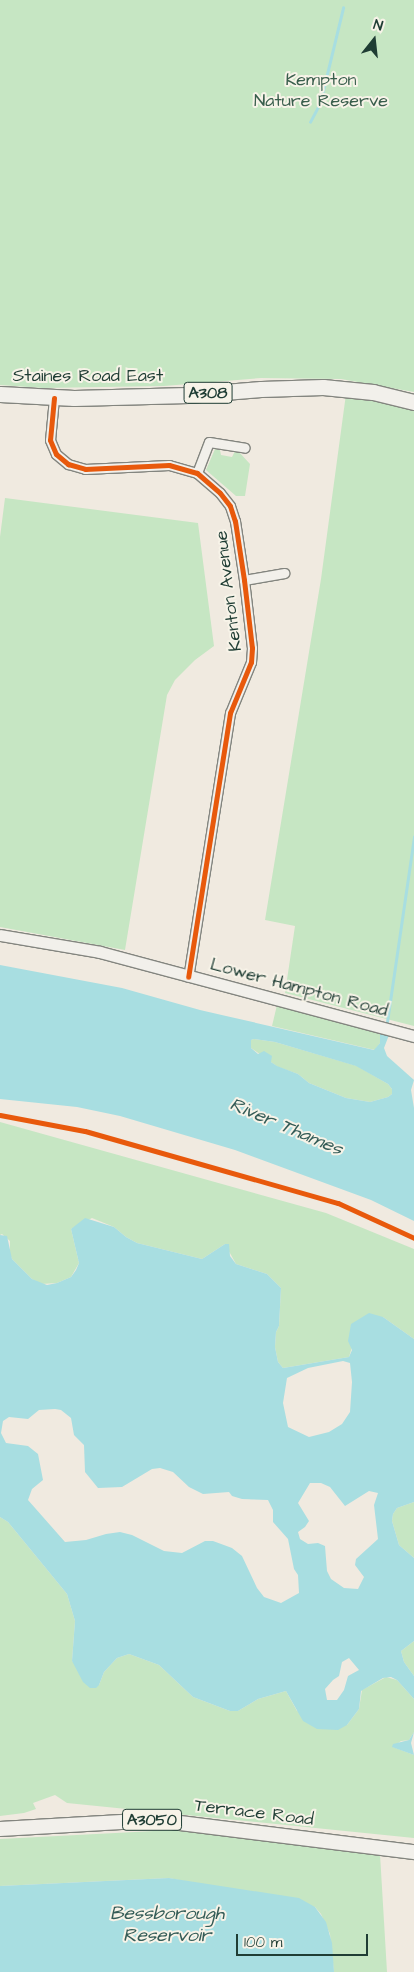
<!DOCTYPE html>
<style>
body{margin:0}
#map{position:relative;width:414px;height:1972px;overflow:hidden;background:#f0eae0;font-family:"Architects Daughter",sans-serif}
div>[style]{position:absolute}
.green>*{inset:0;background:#c6e6c3}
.water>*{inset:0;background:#a8dee1}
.stream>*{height:2.5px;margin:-1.25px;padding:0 1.25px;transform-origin:1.25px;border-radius:1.25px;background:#a8dee1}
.roads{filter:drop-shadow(1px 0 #83857f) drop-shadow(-1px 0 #83857f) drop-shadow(0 1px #83857f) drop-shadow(0 -1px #83857f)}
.minor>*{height:9px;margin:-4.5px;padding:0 4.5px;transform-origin:4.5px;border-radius:4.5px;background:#f2f0eb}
.tertiary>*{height:11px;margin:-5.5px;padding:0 5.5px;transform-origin:5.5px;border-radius:5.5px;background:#f2f0eb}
.primary>*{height:14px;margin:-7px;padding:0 7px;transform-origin:7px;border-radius:7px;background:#f2f0eb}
.trunk>*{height:15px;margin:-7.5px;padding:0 7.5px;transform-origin:7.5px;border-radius:7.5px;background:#f2f0eb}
.cycleway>*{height:5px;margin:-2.5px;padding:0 2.5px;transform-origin:2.5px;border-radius:2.5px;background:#e8590c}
span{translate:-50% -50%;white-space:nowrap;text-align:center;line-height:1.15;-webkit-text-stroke:4px #f7f3e8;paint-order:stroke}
.shield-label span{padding:1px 4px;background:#f7f3e8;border:1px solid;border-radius:4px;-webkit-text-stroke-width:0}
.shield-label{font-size:16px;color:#1f3d34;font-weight:700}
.park-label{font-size:18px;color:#395e4c}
.street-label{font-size:18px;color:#1f3d34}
.water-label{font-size:19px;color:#345c57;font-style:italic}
.north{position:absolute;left:349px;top:15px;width:50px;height:50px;-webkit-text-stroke:4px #f7f3e8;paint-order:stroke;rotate:16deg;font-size:14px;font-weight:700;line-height:20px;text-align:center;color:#1f3d34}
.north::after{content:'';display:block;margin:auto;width:18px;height:22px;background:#1f3d34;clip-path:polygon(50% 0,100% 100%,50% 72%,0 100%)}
.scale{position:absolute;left:236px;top:1934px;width:132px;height:22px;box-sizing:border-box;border:2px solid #1f3d34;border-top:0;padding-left:6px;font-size:15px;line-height:18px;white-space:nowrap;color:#1f3d34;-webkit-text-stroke:4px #f7f3e8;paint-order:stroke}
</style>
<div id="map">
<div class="green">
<div style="clip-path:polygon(0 0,414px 0,414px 392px,341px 379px,261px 378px,164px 386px,43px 388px,0 385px)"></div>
<div style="clip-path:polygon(346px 394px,414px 410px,414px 1026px,285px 993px,295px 926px,265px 920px,321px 579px)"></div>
<div style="clip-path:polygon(215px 449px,220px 450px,221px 455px,232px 457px,235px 451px,239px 452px,250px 464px,245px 496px,236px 496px,206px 470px)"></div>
<div style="clip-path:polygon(5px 498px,198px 523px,214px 646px,195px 660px,175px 680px,167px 695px,125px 950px,0 927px,0 537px)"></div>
<div style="clip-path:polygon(277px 1005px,381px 1033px,380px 1043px,375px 1050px,272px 1026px)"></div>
<div style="clip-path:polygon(254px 1039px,275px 1042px,357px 1066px,388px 1084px,392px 1089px,392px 1094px,388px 1097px,370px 1102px,346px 1098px,309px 1083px,298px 1074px,278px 1067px,251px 1048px,251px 1040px)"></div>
<div style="clip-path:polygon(0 1122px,326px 1213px,414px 1249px,414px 1339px,383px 1317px,352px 1347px,349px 1357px,283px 1368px,278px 1362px,275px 1347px,276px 1332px,279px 1326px,281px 1288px,267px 1274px,236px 1264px,225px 1244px,202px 1259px,137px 1243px,126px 1237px,114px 1227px,92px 1218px,71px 1229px,79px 1263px,71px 1277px,57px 1283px,41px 1284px,32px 1279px,12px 1259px,10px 1254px,10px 1241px,2px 1234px,0 1235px)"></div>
<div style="clip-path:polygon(414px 1502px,414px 1558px,399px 1545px,392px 1521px,393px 1514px,397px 1508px)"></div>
<div style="clip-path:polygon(0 1517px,8px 1522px,67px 1594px,75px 1621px,72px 1661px,99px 1685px,104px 1672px,117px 1658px,129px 1654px,159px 1665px,193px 1697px,230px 1711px,238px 1711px,258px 1699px,286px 1691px,297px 1711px,347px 1725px,359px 1709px,362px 1690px,386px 1677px,397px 1680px,414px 1699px,414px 1732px,409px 1740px,401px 1741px,393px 1747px,414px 1755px,414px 1838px,67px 1803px,55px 1795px,33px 1803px,36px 1809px,24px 1813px,0 1816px)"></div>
<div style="clip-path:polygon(414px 1641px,414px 1676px,404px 1662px,401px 1651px)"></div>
<div style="clip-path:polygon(173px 1830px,380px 1854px,387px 1972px,334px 1972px,330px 1934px,321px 1914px,315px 1907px,169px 1878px,0 1886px,0 1839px)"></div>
</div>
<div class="water">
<div style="clip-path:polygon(evenodd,0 965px,122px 988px,200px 1010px,374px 1050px,380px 1043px,380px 1034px,389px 1035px,384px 1048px,387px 1056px,414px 1080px,411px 1090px,414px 1108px,414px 1221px,371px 1200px,235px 1150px,120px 1116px,77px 1107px,0 1099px,0 965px,254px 1039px,275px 1042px,356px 1066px,388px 1084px,392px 1089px,392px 1094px,388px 1097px,370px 1102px,346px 1098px,309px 1083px,298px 1074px,277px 1066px,271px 1062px,272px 1056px,264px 1051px,258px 1054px,251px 1048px,251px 1040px,254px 1039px)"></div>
<div style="clip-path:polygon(evenodd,85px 1218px,114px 1227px,126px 1237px,137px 1243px,202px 1259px,225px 1244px,229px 1244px,230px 1256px,236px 1264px,267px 1274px,281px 1288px,279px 1326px,276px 1332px,275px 1347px,278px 1362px,283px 1368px,349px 1357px,352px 1350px,348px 1341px,351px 1324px,369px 1313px,383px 1317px,414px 1339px,414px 1502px,397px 1508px,393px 1514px,392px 1521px,399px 1545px,414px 1558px,414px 1641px,401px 1651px,404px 1662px,414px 1676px,414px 1699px,397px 1680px,391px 1677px,383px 1678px,361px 1691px,359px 1709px,347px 1725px,338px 1730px,317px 1729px,303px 1721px,286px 1691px,258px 1699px,238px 1711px,230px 1711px,193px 1697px,159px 1665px,129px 1654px,117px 1658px,104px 1672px,99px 1685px,96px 1688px,90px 1688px,83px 1682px,72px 1661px,75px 1621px,67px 1594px,8px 1522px,0 1517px,0 1235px,7px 1236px,12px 1259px,32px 1279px,47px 1285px,57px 1283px,71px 1277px,76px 1270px,79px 1263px,71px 1229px,85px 1218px,343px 1361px,350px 1363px,352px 1382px,350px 1412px,342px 1424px,329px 1432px,309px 1437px,288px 1427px,283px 1403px,287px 1378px,308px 1368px,343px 1361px,85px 1218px,55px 1409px,61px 1410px,71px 1418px,74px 1435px,84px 1445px,85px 1472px,98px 1488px,122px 1487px,152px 1469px,160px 1468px,173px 1472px,189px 1487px,203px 1494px,229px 1492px,232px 1496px,242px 1499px,268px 1500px,273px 1510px,273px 1522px,288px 1539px,294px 1569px,298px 1575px,299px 1593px,281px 1603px,264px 1597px,257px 1588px,242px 1556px,232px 1548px,213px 1541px,205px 1541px,182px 1553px,164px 1551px,132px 1535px,120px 1532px,106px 1534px,86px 1540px,65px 1542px,28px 1500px,32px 1489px,43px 1480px,38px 1454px,28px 1446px,6px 1443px,1px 1433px,3px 1421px,9px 1417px,28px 1419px,39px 1410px,55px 1409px,85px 1218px,310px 1483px,321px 1483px,330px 1487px,345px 1506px,369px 1491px,378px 1493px,374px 1505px,378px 1539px,356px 1559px,355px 1565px,364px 1577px,358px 1589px,344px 1588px,331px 1579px,327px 1571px,325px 1546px,318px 1543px,308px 1544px,300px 1539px,298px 1532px,305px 1527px,309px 1521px,298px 1503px,310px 1483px,85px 1218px,349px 1658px,359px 1670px,348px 1676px,344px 1690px,337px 1700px,327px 1700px,325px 1689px,333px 1680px,339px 1676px,342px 1662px,349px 1658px)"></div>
<div style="clip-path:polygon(414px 1732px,411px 1743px,414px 1755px,392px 1747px,393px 1744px,409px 1740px)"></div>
<div style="clip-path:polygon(169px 1878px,299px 1898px,315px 1907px,326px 1922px,332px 1943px,334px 1972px,0 1972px,0 1886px)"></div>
</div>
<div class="stream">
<div style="left:310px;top:122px;width:21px;rotate:-62deg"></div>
<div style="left:320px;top:103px;width:98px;rotate:-76.4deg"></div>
<div style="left:387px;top:1022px;width:187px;rotate:-81.7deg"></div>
</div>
<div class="roads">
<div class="minor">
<div style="left:54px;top:398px;width:42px;rotate:95.4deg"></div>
<div style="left:50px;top:440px;width:15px;rotate:67deg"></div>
<div style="left:56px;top:454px;width:16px;rotate:40deg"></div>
<div style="left:68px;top:464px;width:18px;rotate:16deg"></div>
<div style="left:85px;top:469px;width:84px;rotate:-2.7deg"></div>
<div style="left:169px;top:465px;width:29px;rotate:16deg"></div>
<div style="left:197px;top:473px;width:30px;rotate:41deg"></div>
<div style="left:220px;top:493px;width:16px;rotate:52deg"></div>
<div style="left:230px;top:506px;width:16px;rotate:72deg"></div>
<div style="left:235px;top:521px;width:60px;rotate:81.3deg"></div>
<div style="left:244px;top:580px;width:68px;rotate:83.3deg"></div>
<div style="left:252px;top:648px;width:14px;rotate:94deg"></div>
<div style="left:251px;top:662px;width:55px;rotate:112.4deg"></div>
<div style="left:230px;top:713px;width:267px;rotate:99deg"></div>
<div style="left:197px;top:473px;width:33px;rotate:-69deg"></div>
<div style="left:209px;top:442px;width:36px;rotate:9deg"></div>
<div style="left:244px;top:580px;width:41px;rotate:-9.9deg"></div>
</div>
<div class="tertiary">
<div style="left:0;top:935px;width:101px;rotate:9.6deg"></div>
<div style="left:100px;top:952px;width:325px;rotate:15deg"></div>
</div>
<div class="primary">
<div style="left:0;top:1829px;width:156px;rotate:-3.3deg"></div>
<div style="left:156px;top:1820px;width:260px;rotate:7.1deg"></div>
</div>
<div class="trunk">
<div style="left:0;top:394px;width:74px;rotate:3.1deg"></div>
<div style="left:74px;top:398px;width:114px;rotate:-1.5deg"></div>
<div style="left:188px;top:395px;width:73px;rotate:-4.7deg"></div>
<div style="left:261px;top:389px;width:62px;rotate:-1.8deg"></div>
<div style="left:323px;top:387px;width:50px;rotate:5.7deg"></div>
<div style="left:373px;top:392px;width:42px;rotate:13.7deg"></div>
</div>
</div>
<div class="cycleway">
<div style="left:54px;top:398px;width:42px;rotate:95.4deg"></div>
<div style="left:50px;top:440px;width:15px;rotate:67deg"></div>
<div style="left:56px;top:454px;width:16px;rotate:40deg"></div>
<div style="left:68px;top:464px;width:18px;rotate:16deg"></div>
<div style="left:85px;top:469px;width:84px;rotate:-2.7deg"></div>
<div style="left:169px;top:465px;width:29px;rotate:16deg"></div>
<div style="left:197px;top:473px;width:30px;rotate:41deg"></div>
<div style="left:220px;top:493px;width:16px;rotate:52deg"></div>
<div style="left:230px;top:506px;width:16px;rotate:72deg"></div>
<div style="left:235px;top:521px;width:60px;rotate:81.3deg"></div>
<div style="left:244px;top:580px;width:68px;rotate:83.3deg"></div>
<div style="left:252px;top:648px;width:14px;rotate:94deg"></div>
<div style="left:251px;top:662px;width:55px;rotate:112.4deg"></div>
<div style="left:230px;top:713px;width:267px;rotate:99deg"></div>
<div style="left:0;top:1115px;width:86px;rotate:10.7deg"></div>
<div style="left:85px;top:1131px;width:263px;rotate:15.9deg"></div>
<div style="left:338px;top:1203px;width:84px;rotate:24.7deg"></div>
</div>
<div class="shield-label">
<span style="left:208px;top:393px">A308</span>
<span style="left:152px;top:1820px">A3050</span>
</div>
<div class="park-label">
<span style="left:321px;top:91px">Kempton<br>Nature Reserve</span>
</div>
<div class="street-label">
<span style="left:88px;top:376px">Staines Road East</span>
<span style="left:229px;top:591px;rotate:-97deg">Kenton Avenue</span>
<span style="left:299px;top:988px;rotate:15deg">Lower Hampton Road</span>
<span style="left:254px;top:1813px;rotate:7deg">Terrace Road</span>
</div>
<div class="water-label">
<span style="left:286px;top:1127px;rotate:23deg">River Thames</span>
<span style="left:167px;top:1925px">Bessborough<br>Reservoir</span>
</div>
<div class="north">N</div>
<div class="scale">100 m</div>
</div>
